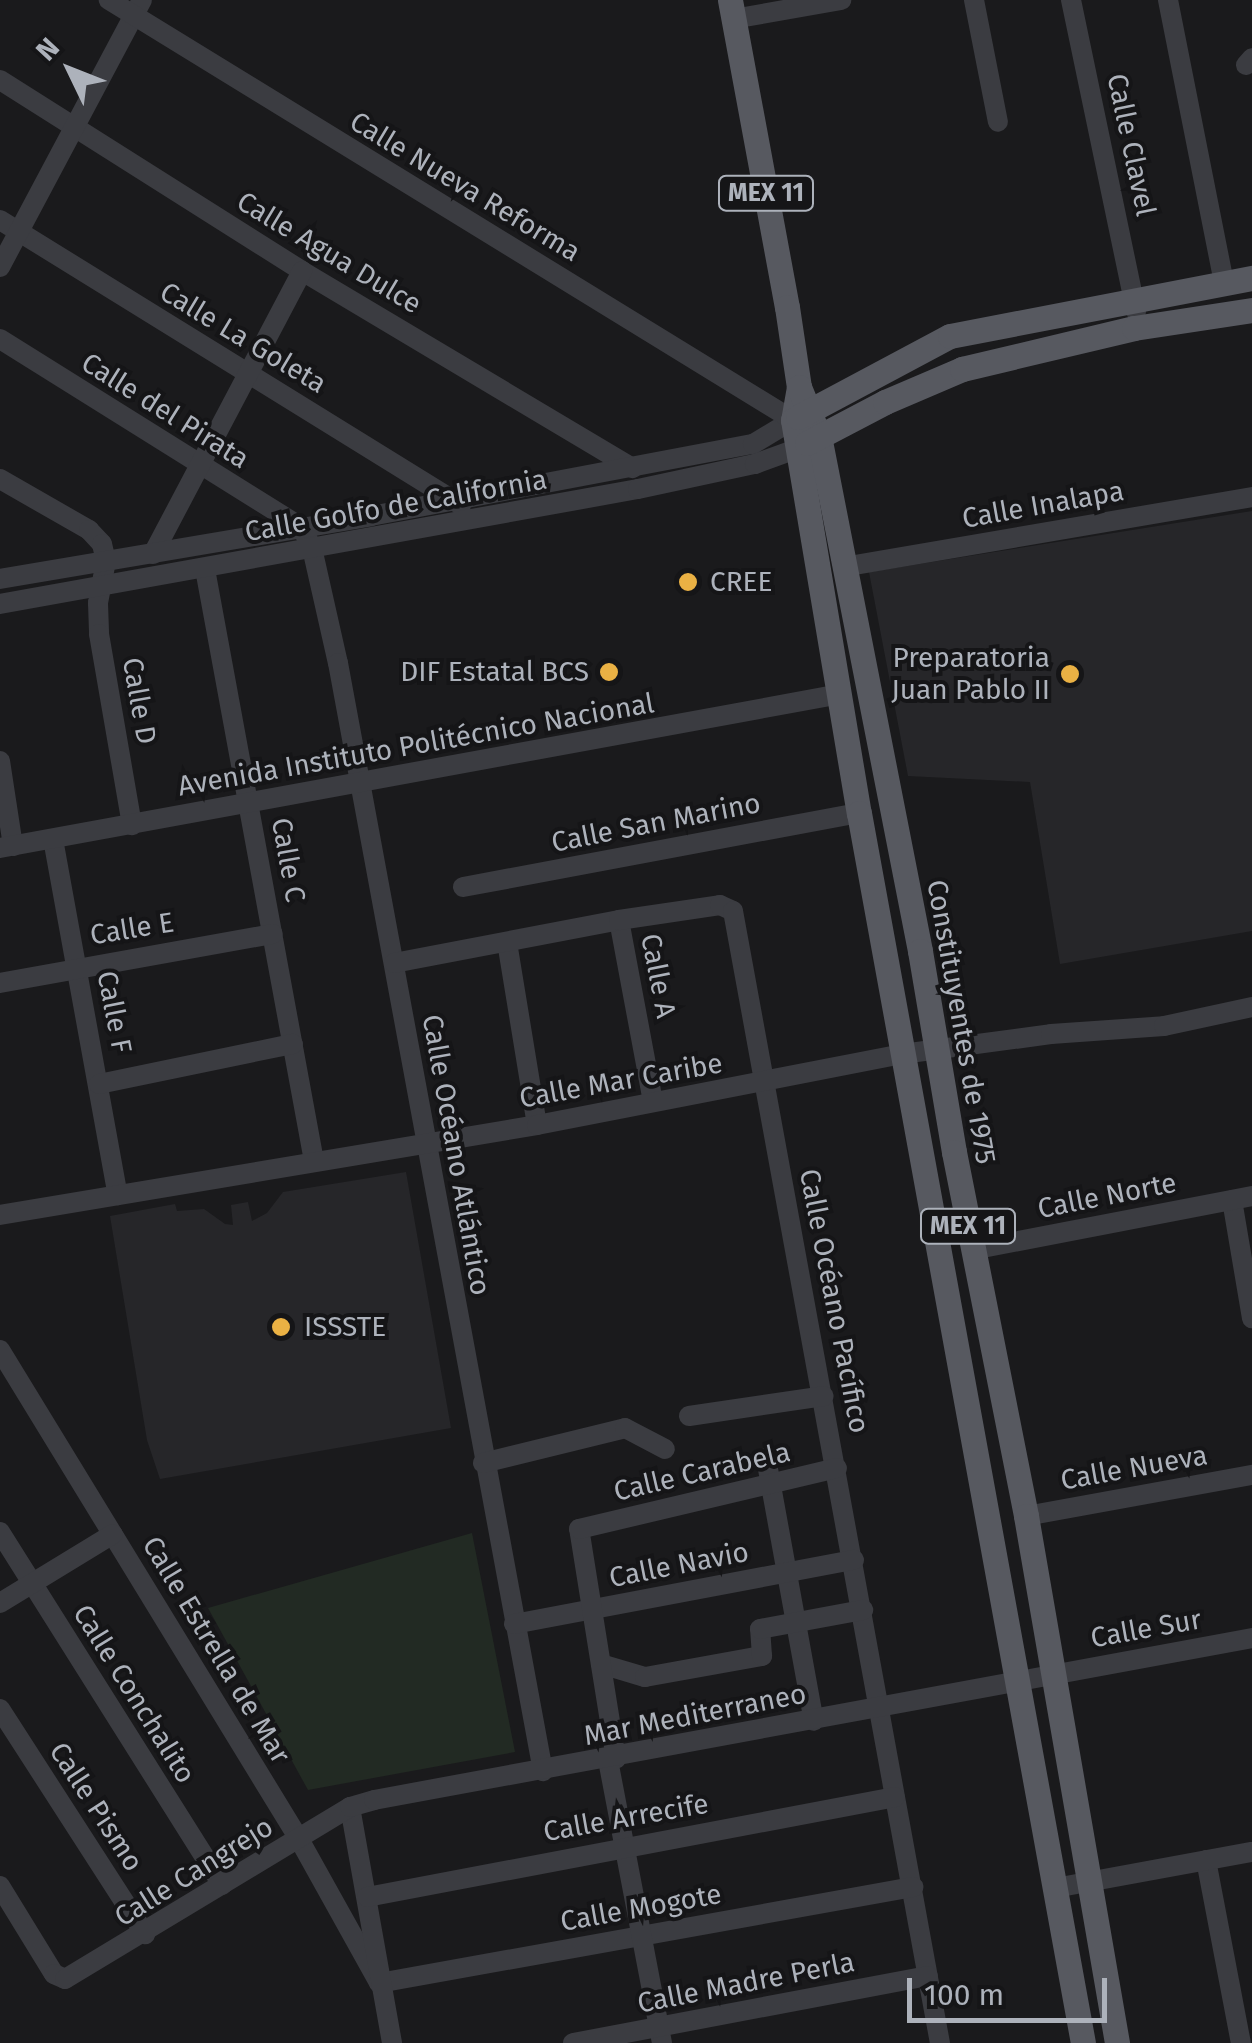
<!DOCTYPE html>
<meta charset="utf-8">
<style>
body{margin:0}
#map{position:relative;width:1252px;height:2043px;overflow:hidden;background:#1a1a1c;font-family:"Fira Sans",sans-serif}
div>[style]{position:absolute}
.built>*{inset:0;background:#262629}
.green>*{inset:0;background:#222a23}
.minor>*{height:20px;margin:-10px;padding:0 10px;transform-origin:10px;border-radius:10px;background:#3b3c41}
.major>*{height:25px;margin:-12.5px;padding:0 12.5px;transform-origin:12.5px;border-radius:12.5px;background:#575960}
.dots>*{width:28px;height:28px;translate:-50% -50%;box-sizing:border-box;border:5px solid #151517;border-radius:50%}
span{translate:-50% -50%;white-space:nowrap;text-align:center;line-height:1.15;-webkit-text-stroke:8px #151517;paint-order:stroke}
.shield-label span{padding:2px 8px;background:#151517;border:2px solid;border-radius:8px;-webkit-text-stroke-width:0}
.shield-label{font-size:25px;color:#adb2bb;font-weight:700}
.street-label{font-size:28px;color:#adb2bb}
.poi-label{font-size:28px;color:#adb2bb}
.left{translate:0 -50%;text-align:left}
.right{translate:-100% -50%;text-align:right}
.north{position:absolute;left:20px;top:20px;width:100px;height:100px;-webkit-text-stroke:8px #151517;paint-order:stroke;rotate:313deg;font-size:28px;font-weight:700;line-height:40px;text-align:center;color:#adb2bb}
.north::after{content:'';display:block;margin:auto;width:35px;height:45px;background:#adb2bb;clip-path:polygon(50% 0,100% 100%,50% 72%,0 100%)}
.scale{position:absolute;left:907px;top:1978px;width:200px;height:45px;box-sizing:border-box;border:5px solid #adb2bb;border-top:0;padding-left:12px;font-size:30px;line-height:35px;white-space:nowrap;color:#adb2bb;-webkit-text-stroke:8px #151517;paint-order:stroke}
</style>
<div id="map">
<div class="built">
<div style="clip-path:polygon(1252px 511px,1252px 931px,1060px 964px,1030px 782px,908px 776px,869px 572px)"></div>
<div style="clip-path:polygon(406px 1172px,451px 1428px,160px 1479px,147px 1440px,110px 1216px,175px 1204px,177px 1211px,204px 1209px,225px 1224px,233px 1225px,231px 1205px,248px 1202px,252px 1221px,267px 1213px,283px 1192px)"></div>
</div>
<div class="green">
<div style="clip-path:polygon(472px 1533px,515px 1752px,308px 1790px,208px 1608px)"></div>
</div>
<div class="minor">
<div style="left:974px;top:0;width:124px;rotate:78.9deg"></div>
<div style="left:1071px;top:0;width:318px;rotate:78.2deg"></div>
<div style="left:1168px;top:0;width:288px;rotate:78.8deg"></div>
<div style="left:733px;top:19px;width:110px;rotate:-10deg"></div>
<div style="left:1246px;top:65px;width:9px;rotate:-49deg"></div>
<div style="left:0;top:80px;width:357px;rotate:32.3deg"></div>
<div style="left:302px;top:271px;width:385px;rotate:30.8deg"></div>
<div style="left:0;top:220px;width:542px;rotate:31.73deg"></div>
<div style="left:0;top:267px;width:302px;rotate:-62deg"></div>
<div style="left:0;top:339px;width:355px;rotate:32deg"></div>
<div style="left:301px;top:527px;width:24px;rotate:62deg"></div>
<div style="left:312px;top:548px;width:118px;rotate:77.3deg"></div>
<div style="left:338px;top:663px;width:1127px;rotate:79.52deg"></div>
<div style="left:0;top:479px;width:103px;rotate:29.8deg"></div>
<div style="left:89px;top:530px;width:19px;rotate:47deg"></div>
<div style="left:102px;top:544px;width:17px;rotate:77deg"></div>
<div style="left:106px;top:561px;width:43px;rotate:100.8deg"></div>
<div style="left:98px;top:603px;width:31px;rotate:88deg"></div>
<div style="left:99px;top:634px;width:194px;rotate:80.2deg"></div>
<div style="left:153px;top:554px;width:320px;rotate:-62.2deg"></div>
<div style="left:843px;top:567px;width:415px;rotate:-9.7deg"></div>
<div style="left:205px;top:569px;width:602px;rotate:79.57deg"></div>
<div style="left:0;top:579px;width:376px;rotate:-9.6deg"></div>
<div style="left:371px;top:516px;width:389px;rotate:-10.7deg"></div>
<div style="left:753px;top:444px;width:47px;rotate:-31deg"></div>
<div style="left:793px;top:420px;width:803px;rotate:-148.45deg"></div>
<div style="left:0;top:604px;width:648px;rotate:-10.22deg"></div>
<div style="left:638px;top:489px;width:120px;rotate:-12.1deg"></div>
<div style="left:755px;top:464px;width:47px;rotate:-20deg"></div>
<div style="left:0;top:761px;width:86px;rotate:81.3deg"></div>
<div style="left:53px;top:839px;width:362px;rotate:79.7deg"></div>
<div style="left:0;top:848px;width:855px;rotate:-10.38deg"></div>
<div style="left:463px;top:887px;width:403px;rotate:-10.6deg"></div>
<div style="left:619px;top:920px;width:184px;rotate:79.4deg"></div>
<div style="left:507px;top:942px;width:185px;rotate:80.7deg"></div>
<div style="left:394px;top:963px;width:229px;rotate:-10.8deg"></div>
<div style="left:619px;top:920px;width:102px;rotate:-8.4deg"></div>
<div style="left:720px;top:905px;width:14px;rotate:25deg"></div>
<div style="left:733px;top:911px;width:1151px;rotate:79.64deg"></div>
<div style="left:0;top:983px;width:277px;rotate:-10.2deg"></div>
<div style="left:99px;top:1084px;width:198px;rotate:-11.7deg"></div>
<div style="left:1232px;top:1200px;width:120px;rotate:80.4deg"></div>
<div style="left:0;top:1215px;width:544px;rotate:-9.51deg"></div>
<div style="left:537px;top:1125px;width:372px;rotate:-11deg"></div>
<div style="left:902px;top:1054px;width:150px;rotate:-7.6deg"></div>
<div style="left:1051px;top:1034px;width:113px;rotate:-4deg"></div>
<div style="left:1164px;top:1026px;width:90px;rotate:-12.2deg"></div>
<div style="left:972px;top:1250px;width:285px;rotate:-10.9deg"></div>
<div style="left:0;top:1350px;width:573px;rotate:58.56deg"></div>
<div style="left:299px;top:1839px;width:165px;rotate:60.9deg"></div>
<div style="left:379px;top:1983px;width:543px;rotate:-10.19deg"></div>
<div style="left:689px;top:1416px;width:136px;rotate:-8.4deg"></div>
<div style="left:766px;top:1458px;width:267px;rotate:79.7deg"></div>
<div style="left:483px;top:1463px;width:146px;rotate:-13.8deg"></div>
<div style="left:625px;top:1428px;width:45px;rotate:27.7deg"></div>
<div style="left:1026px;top:1516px;width:230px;rotate:-10.3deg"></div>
<div style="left:0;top:1532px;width:417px;rotate:57.8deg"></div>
<div style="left:0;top:1603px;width:132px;rotate:-31.4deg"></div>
<div style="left:514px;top:1624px;width:346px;rotate:-10.7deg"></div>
<div style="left:601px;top:1664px;width:46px;rotate:16.5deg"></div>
<div style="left:645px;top:1677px;width:119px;rotate:-10.2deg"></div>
<div style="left:762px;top:1656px;width:27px;rotate:-94deg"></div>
<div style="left:760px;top:1629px;width:105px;rotate:-10.5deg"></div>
<div style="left:0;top:1709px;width:268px;rotate:57.2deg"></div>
<div style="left:616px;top:1759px;width:233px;rotate:-99.1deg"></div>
<div style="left:579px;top:1529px;width:265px;rotate:-13.3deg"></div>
<div style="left:608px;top:1760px;width:288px;rotate:79.2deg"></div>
<div style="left:350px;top:1807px;width:240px;rotate:79.9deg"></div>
<div style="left:1206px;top:1860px;width:186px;rotate:79.2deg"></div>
<div style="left:0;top:1886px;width:103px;rotate:58.5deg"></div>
<div style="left:54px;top:1974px;width:12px;rotate:24deg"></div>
<div style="left:65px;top:1979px;width:333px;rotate:-31.1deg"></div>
<div style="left:350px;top:1807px;width:25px;rotate:-16deg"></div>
<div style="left:374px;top:1800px;width:893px;rotate:-10.45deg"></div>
<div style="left:1055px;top:1888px;width:200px;rotate:-10.4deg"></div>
<div style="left:367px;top:1897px;width:537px;rotate:-10.72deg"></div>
<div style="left:573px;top:2043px;width:361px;rotate:-10.7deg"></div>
</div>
<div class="major">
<div style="left:730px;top:0;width:312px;rotate:79.5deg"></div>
<div style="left:787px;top:307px;width:81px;rotate:81.5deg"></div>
<div style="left:799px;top:387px;width:34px;rotate:100deg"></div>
<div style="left:793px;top:420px;width:399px;rotate:80.5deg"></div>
<div style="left:859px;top:813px;width:1250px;rotate:79.68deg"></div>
<div style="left:799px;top:387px;width:53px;rotate:67.8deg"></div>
<div style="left:819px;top:436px;width:525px;rotate:78.9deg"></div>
<div style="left:920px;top:951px;width:204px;rotate:80.4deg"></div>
<div style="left:954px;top:1152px;width:371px;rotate:78.8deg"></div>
<div style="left:1026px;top:1516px;width:535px;rotate:80.2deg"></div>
<div style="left:798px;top:417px;width:172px;rotate:-28.1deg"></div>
<div style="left:950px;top:336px;width:308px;rotate:-10.9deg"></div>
<div style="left:807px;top:443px;width:88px;rotate:-27.7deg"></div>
<div style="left:885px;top:402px;width:84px;rotate:-23.2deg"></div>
<div style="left:962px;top:369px;width:177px;rotate:-13.4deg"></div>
<div style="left:1134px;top:328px;width:119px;rotate:-8.7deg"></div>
</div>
<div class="dots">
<div style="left:688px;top:582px;background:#eab144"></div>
<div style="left:609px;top:672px;background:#eab144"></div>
<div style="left:1070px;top:674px;background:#eab144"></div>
<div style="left:281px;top:1327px;background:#eab144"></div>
</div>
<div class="shield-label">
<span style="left:766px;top:193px">MEX 11</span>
<span style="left:968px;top:1226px">MEX 11</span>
</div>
<div class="street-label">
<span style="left:1131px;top:145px;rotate:78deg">Calle Clavel</span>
<span style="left:465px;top:187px;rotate:31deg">Calle Nueva Reforma</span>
<span style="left:329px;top:253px;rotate:31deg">Calle Agua Dulce</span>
<span style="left:243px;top:338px;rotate:31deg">Calle La Goleta</span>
<span style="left:165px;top:411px;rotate:32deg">Calle del Pirata</span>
<span style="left:1043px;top:505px;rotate:-10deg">Calle Inalapa</span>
<span style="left:396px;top:506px;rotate:-10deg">Calle Golfo de California</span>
<span style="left:139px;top:701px;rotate:80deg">Calle D</span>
<span style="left:416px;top:745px;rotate:-10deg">Avenida Instituto Politécnico Nacional</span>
<span style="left:656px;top:823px;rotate:-11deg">Calle San Marino</span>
<span style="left:288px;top:860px;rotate:80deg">Calle C</span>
<span style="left:132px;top:929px;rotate:-9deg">Calle E</span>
<span style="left:658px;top:976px;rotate:79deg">Calle A</span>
<span style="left:114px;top:1012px;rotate:79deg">Calle F</span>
<span style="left:961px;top:1022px;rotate:80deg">Constituyentes de 1975</span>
<span style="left:621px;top:1081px;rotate:-10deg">Calle Mar Caribe</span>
<span style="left:456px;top:1155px;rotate:80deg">Calle Océano Atlántico</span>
<span style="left:1107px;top:1196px;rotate:-11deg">Calle Norte</span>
<span style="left:834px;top:1301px;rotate:79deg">Calle Océano Pacífico</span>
<span style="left:1134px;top:1468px;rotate:-10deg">Calle Nueva</span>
<span style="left:702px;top:1472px;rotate:-13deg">Calle Carabela</span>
<span style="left:679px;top:1565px;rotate:-11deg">Calle Navio</span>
<span style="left:1146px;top:1629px;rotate:-10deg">Calle Sur</span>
<span style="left:216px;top:1650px;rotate:59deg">Calle Estrella de Mar</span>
<span style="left:134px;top:1694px;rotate:58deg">Calle Conchalito</span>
<span style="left:695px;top:1715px;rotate:-11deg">Mar Mediterraneo</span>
<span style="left:96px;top:1807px;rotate:57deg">Calle Pismo</span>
<span style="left:626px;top:1818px;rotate:-10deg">Calle Arrecife</span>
<span style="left:194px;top:1872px;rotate:-32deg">Calle Cangrejo</span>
<span style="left:641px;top:1908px;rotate:-10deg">Calle Mogote</span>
<span style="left:746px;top:1983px;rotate:-11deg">Calle Madre Perla</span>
</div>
<div class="poi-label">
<span class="left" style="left:710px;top:582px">CREE</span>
<span class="right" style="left:1050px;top:674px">Preparatoria<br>Juan Pablo II</span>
<span class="right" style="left:589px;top:672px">DIF Estatal BCS</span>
<span class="left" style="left:304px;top:1327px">ISSSTE</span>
</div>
<div class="north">N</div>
<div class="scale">100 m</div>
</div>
